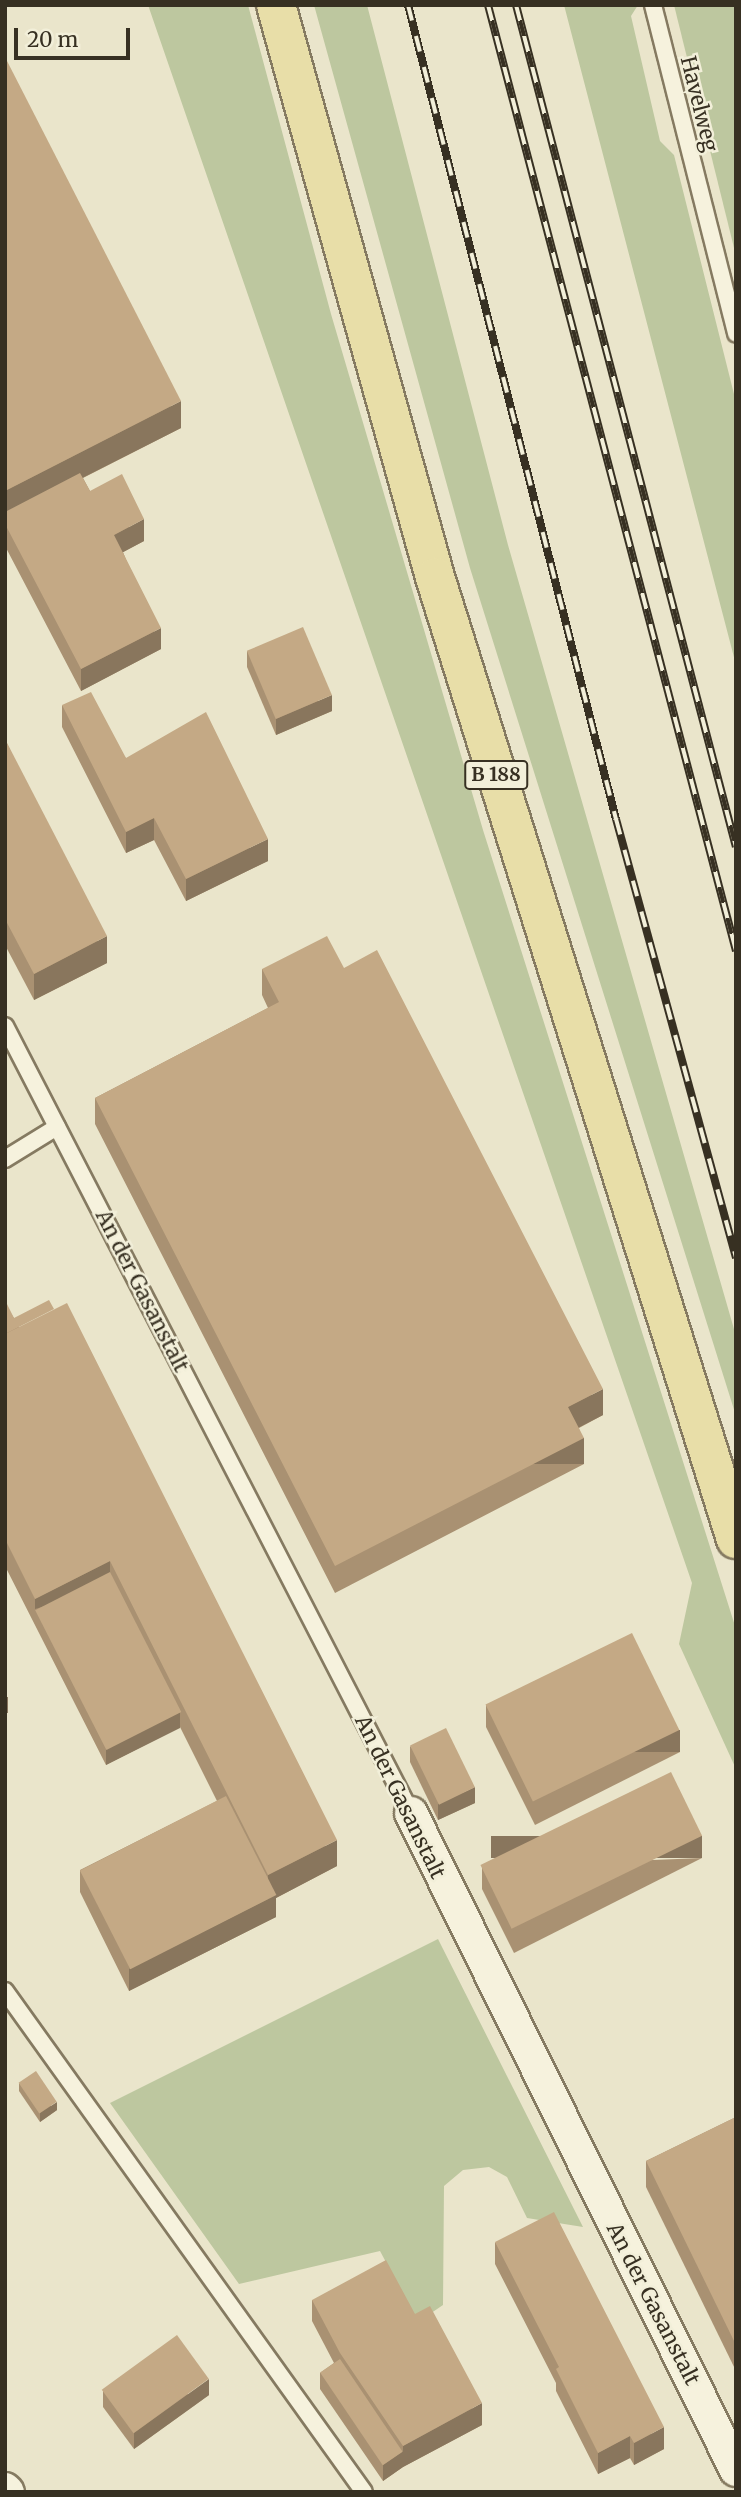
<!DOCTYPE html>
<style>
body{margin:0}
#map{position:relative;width:741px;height:2497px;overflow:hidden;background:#eae5cb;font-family:Merriweather,serif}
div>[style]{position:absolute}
.green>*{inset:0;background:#bdc79f}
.roads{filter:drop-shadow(2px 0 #857a61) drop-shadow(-2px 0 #857a61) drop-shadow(0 2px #857a61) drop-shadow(0 -2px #857a61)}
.lane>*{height:16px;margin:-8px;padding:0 8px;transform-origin:8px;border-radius:8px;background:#f6f2dd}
.street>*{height:32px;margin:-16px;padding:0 16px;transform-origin:16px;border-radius:16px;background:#f6f2dd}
.primary>*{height:38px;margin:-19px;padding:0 19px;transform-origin:19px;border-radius:19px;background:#e8dea8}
.rail>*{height:8px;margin-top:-4px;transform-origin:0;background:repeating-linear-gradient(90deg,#f2efd9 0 16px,#373022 0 32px);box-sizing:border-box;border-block:2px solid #373022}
.wall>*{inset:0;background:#a99172}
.shaded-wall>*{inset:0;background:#89765d;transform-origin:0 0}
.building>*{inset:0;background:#c4a985;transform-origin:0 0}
span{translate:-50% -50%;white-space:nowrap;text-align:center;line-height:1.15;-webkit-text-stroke:5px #f2efd9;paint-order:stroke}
.shield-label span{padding:2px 5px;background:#f2efd9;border:2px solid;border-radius:5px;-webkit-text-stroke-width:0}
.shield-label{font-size:19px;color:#373022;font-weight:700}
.street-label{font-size:21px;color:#373022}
.frame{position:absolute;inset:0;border:7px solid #373022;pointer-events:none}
.scale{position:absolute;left:14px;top:28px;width:116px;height:32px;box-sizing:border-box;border:4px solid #373022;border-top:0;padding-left:9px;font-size:21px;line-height:24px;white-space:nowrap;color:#373022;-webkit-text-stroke:5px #f2efd9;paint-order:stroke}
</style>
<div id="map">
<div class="green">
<div style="clip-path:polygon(148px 5px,248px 5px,331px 314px,483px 830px,736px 1629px,736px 1769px,679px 1644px,692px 1583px)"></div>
<div style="clip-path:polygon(314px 5px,367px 5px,508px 545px,736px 1336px,736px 1416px,470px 568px)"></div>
<div style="clip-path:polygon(564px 5px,638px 5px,631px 16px,660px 141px,674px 155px,736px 402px,736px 665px)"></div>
<div style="clip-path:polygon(674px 5px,736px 5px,736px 256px)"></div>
<div style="clip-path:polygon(438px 1939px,583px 2227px,527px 2218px,507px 2177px,489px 2167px,463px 2170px,444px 2186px,443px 2305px,418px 2322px,380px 2251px,239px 2284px,110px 2103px)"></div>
</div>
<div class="roads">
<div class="lane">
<div style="left:653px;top:5px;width:339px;rotate:75.8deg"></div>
<div style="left:5px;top:1026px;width:886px;rotate:62.71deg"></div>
<div style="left:5px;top:1159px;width:61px;rotate:-31.6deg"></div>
<div style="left:5px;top:1991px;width:616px;rotate:54.38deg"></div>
</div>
<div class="street">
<div style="left:411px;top:1813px;width:733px;rotate:63.68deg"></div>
<div style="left:5px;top:2489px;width:4px;rotate:45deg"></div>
</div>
<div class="primary">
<div style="left:276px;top:5px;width:594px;rotate:74.47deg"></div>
<div style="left:435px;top:577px;width:1008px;rotate:72.63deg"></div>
</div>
</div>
<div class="rail">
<div style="left:408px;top:5px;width:840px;rotate:75.67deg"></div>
<div style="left:616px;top:819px;width:455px;rotate:74.7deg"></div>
<div style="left:488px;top:5px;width:978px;rotate:75.31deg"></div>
<div style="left:516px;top:5px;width:870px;rotate:75.36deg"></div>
</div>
<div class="wall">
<div style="clip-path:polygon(5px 60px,181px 428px,83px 478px,90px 491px,144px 541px,123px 552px,161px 649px,81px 691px,5px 546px)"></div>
<div style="clip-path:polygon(247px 651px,332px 711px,276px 735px,247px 667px)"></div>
<div style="clip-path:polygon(62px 705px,126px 758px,268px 861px,186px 901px,154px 840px,126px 853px,62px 727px)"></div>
<div style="clip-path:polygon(5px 739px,107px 963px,34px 1000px,5px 945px)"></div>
<div style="clip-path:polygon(344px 968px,603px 1415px,579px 1428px,584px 1464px,335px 1593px,95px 1124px,95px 1098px,268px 1008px,262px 995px,262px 969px)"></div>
<div style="clip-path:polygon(5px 1305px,14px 1318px,337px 1866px,276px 1898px,276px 1917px,129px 1991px,80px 1892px,80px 1870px,217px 1801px,180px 1727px,106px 1765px,5px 1566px)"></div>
<div style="clip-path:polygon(486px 1705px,680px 1752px,535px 1825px,486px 1727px)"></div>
<div style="clip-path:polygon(410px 1746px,475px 1803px,438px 1820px,410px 1762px)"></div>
<div style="clip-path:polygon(702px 1858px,514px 1953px,482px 1889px,482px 1867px)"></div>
<div style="clip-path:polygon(19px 2083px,57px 2110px,40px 2122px,19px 2091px)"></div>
<div style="clip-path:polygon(736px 2117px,736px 2371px,646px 2187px,646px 2161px)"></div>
<div style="clip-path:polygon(495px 2242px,664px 2449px,634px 2465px,630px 2458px,598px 2474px,556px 2391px,556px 2383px,495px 2264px)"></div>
<div style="clip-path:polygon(312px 2300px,415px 2314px,482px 2425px,403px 2467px,383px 2481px,320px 2389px,320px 2373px,334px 2363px,312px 2321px)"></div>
<div style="clip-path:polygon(103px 2391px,209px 2395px,134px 2449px,103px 2407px)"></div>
</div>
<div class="shaded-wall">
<div style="clip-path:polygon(181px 401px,181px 428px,5px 517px,5px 491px)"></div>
<div style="clip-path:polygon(144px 519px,144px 541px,114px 557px,114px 535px)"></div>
<div style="clip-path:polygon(161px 628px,161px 649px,81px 691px,81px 669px)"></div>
<div style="clip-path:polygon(332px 695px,332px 711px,276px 735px,276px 719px)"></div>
<div style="clip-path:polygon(154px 818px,154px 840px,126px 853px,126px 832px)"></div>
<div style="clip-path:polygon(268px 839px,268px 861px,186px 901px,186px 879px)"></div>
<div style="clip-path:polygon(107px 936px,107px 963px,34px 1000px,34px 974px)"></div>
<div style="clip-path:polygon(603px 1389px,603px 1415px,568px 1433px,568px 1407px)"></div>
<div style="left:584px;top:1438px;width:26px;height:280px;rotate:90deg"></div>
<div style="clip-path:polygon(110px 1561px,110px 1587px,35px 1609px,35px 1599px)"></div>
<div style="left:8px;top:1697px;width:16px;height:3px;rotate:90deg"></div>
<div style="clip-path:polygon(180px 1712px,180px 1728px,106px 1765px,106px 1749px)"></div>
<div style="left:680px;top:1730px;width:22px;height:162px;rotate:90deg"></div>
<div style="clip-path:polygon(475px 1787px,475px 1803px,438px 1820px,438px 1804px)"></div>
<div style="left:702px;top:1836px;width:22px;height:211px;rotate:90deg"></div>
<div style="clip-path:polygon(337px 1840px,337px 1866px,276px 1898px,276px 1917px,129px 1991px,129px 1969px,268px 1899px,268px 1875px)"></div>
<div style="clip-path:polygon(57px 2102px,57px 2110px,40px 2122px,40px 2113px)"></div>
<div style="clip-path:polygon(209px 2379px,209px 2395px,134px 2449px,134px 2433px)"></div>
<div style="clip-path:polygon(482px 2403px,482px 2425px,403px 2467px,383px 2481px,383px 2465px,403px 2451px,403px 2446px)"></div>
<div style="clip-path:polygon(664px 2427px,664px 2449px,634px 2465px,634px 2443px)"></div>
<div style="clip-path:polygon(630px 2436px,630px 2458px,598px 2474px,598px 2453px)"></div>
</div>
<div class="building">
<div style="clip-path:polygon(6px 59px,181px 401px,5px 491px,5px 60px)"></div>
<div style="clip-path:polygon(80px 473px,90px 491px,122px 474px,144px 519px,114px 535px,161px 628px,81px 669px,5px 524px,5px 512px)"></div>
<div style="left:303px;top:627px;width:74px;height:61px;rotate:67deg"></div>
<div style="clip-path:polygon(91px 692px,126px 758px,206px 712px,268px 839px,186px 879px,154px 818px,126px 832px,62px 705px)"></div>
<div style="clip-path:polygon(5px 739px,107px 936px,34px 974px,5px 919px)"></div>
<div style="clip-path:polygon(327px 936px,344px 968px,377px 950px,603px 1389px,568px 1407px,584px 1438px,335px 1566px,95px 1098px,279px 1002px,262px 969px)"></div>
<div style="clip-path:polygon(49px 1300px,54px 1309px,5px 1334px,5px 1305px,7px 1304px,14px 1318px)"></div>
<div style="clip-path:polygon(67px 1303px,337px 1840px,268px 1875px,110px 1561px,35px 1599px,5px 1539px,5px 1334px)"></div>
<div style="left:110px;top:1572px;width:157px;height:84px;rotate:63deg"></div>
<div style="left:632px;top:1633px;width:108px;height:163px;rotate:64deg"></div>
<div style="left:446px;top:1728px;width:66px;height:40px;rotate:64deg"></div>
<div style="left:671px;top:1772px;width:71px;height:212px;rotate:64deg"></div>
<div style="left:226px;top:1796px;width:111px;height:164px;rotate:63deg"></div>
<div style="left:36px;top:2071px;width:37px;height:21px;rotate:56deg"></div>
<div style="clip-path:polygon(736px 2117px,736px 2345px,646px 2161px)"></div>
<div style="clip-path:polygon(554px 2212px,664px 2427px,634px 2443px,630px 2436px,598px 2453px,556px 2369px,559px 2367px,495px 2242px)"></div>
<div style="clip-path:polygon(386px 2260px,415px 2314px,430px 2306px,482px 2403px,403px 2446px,340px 2353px,312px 2300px)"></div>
<div style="left:177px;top:2335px;width:54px;height:93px;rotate:54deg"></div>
<div style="left:340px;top:2359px;width:112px;height:24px;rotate:56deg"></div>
</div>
<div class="shield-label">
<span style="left:496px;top:775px">B 188</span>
</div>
<div class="street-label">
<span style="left:699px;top:104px;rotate:76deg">Havelweg</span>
<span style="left:142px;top:1291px;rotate:63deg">An der Gasanstalt</span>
<span style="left:400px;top:1797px;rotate:64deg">An der Gasanstalt</span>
<span style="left:653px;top:2304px;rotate:63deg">An der Gasanstalt</span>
</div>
<div class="frame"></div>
<div class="scale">20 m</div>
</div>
